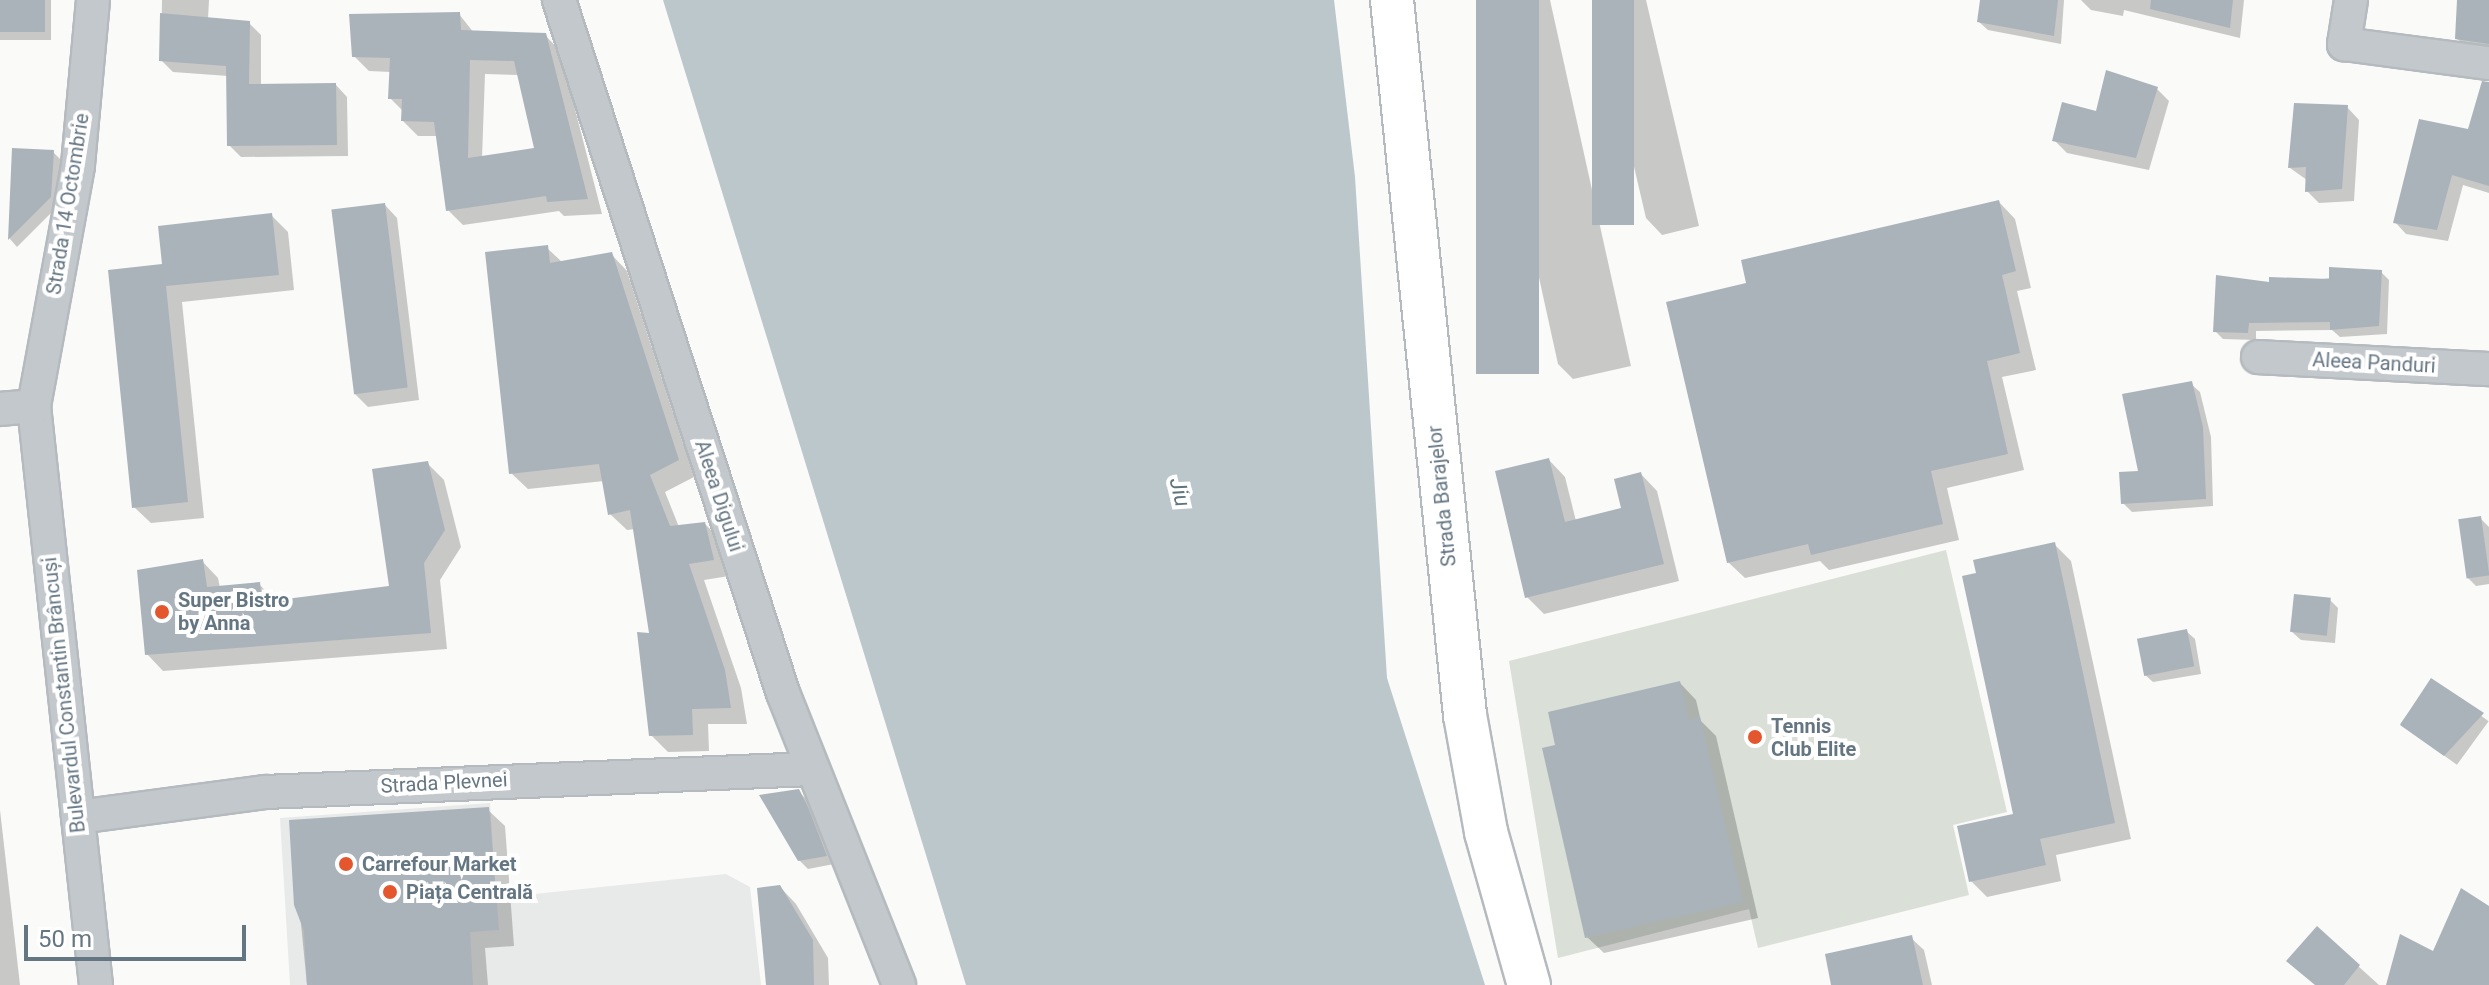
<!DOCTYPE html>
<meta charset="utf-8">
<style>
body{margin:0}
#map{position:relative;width:2489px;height:985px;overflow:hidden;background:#fafaf8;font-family:Roboto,sans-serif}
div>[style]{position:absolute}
.built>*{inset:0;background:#e8e9e9}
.green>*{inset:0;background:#dadfd7}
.water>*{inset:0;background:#bbc7cb}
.shadow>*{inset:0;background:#0003;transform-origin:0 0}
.building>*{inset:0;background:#aab3b9;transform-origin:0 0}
.roads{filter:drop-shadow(2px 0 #b5babe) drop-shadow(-2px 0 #b5babe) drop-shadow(0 2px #b5babe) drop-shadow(0 -2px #b5babe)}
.minor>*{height:32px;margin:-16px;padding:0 16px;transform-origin:16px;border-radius:16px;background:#c3c8cc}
.major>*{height:42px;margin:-21px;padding:0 21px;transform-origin:21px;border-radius:21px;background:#fff}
.dots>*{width:22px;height:22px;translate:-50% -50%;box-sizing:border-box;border:4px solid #fff;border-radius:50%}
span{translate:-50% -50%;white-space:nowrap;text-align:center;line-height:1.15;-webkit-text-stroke:8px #fff;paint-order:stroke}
.street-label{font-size:20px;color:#657683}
.poi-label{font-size:20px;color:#657683;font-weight:700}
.left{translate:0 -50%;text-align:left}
.water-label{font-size:22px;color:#60757c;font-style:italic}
.scale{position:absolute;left:24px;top:925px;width:222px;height:36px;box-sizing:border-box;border:4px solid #657683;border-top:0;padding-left:10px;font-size:24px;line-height:28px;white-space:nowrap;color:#657683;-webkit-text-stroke:6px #fff;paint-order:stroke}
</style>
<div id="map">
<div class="built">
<div style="clip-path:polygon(490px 803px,496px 898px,726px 874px,750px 887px,761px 985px,290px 985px,280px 818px)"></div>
</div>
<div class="green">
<div style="clip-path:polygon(1946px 550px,2007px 812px,1953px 825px,1969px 895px,1758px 948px,1749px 909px,1558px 958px,1509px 661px)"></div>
</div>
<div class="water">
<div style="clip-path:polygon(663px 0,1334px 0,1355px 177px,1387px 678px,1485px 985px,966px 985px)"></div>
</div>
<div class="shadow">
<div style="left:0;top:0;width:51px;height:40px"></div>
<div style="clip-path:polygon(162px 0,209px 0,208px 19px,249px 23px,261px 35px,261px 86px,336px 85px,347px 97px,348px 156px,241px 157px,229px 145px,228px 76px,173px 72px,161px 60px)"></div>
<div style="clip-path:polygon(1478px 0,1550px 0,1631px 366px,1573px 379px,1558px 364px)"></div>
<div style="clip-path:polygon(1595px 0,1646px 0,1699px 226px,1662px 235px,1646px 218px)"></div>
<div style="clip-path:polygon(1982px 0,2064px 0,2061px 44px,1988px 30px,1979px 22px)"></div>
<div style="clip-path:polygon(2081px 0,2244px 0,2240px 38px,2124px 10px,2123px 16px,2091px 10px)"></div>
<div style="clip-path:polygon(2459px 0,2489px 0,2489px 50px,2466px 47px,2457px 39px)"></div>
<div style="clip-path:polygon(evenodd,459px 14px,474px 33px,545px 35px,560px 51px,602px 214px,564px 216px,559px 211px,463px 225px,448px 210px,438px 136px,418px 136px,403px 121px,403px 111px,390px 98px,391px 72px,369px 71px,354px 56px,459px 14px,485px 74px,519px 75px,537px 150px,482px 158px,485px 74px)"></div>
<div style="clip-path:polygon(2156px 88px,2169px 101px,2149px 170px,2067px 153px,2054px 140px)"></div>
<div style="clip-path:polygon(2489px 102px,2489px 193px,2463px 185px,2448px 241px,2406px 234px,2395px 222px)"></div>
<div style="clip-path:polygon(2347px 107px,2359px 120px,2354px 201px,2319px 203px,2307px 191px,2307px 180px,2290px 168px)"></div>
<div style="clip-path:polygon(14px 150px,53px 152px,61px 160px,59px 205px,17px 247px,10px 239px)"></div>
<div style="clip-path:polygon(1999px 202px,2015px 219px,2031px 288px,2017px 291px,2036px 370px,2002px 377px,2024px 470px,1947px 488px,1959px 540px,1829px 570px,1820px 561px,1745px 578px,1728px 562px,1749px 285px)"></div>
<div style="clip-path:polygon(385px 205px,397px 218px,419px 400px,368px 407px,355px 394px)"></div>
<div style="clip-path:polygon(272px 216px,288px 232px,294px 290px,182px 302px,204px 518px,151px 523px,134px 507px,164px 266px)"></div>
<div style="clip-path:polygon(547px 248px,562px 262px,611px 254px,627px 271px,694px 477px,665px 492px,679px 527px,705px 524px,721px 540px,729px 576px,704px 580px,741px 688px,747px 724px,708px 724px,709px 751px,668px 752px,651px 735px,651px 635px,635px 529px,627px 530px,610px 514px,604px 481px,528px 489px,511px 473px)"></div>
<div style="clip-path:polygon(2381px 272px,2389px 280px,2387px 334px,2340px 337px,2332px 330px,2256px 331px,2256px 340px,2223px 339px,2215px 331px,2271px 285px)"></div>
<div style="clip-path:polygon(2191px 384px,2200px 392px,2211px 437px,2213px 506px,2132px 512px,2123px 503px)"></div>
<div style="clip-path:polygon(1549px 460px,1565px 477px,1576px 521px,1623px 509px,1641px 474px,1657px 491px,1679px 581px,1544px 614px,1527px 597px)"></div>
<div style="clip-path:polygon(427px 463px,444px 480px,461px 547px,440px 580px,447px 649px,163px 671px,147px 654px,202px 561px,218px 578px,220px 588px,259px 584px,275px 601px,392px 588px)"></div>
<div style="clip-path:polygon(2480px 518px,2489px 527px,2489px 584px,2476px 586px,2468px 578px)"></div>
<div style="clip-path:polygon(2054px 544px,2071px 561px,2131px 839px,2056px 855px,2061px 881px,1987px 897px,1971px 881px,2015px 815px,1978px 574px)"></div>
<div style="clip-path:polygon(2330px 600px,2338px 608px,2335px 643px,2301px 640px,2292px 632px)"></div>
<div style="clip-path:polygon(2186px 631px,2195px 639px,2201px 674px,2153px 682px,2144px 674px)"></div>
<div style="left:2432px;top:680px;width:70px;height:54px;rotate:36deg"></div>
<div style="clip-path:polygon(1680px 683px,1696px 700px,1701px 721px,1716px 736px,1758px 918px,1604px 953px,1587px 937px,1558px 747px)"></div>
<div style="clip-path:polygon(798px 791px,806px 799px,834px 864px,808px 869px,799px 860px)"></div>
<div style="clip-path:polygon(0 810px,20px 985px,0 985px)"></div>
<div style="clip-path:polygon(488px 810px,505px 826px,514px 946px,485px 948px,488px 985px,307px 985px,291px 822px)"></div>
<div style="clip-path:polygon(780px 887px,796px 904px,828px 958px,829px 985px,768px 985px)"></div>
<div style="clip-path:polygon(2317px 929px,2379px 985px,2316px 985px)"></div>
<div style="clip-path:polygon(1911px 938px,1924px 950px,1932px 985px,1833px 985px)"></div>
</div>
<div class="building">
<div style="left:0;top:0;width:45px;height:32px"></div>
<div style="left:1476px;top:0;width:63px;height:374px"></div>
<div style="left:1592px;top:0;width:42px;height:225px"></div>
<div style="clip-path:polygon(1980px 0,2058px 0,2054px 36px,1977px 22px)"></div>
<div style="clip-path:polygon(2151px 0,2233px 0,2230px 28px,2150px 9px)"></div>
<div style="clip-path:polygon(2457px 0,2489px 0,2489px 44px,2455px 39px)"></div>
<div style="clip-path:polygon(evenodd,460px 12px,461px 30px,546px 33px,588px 199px,547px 202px,546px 196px,446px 211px,434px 122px,401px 121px,402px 99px,388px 99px,390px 58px,352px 57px,349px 14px,460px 12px,470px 60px,514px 61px,534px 148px,468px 158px,470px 60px)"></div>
<div style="clip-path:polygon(160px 13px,250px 21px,249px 84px,336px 83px,337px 145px,227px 146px,226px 66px,159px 61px)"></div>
<div style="clip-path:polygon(2106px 70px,2158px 87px,2136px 158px,2052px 141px,2062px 102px,2096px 111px)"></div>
<div style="clip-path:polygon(2482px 81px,2489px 82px,2489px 186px,2452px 175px,2437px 230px,2393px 223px,2419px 119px,2468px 129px)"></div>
<div style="clip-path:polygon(2294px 103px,2348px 105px,2342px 189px,2305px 192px,2306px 167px,2288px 168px)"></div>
<div style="clip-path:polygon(12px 148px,54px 150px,51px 197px,8px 240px)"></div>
<div style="clip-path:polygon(1999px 200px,2016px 271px,2002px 275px,2020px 353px,1987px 361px,2008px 454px,1931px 471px,1943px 524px,1811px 555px,1808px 544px,1727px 563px,1666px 302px,1746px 283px,1741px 260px)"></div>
<div style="left:385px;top:203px;width:186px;height:54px;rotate:83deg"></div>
<div style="clip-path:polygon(272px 213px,279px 275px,166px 286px,188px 502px,132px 508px,108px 270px,162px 264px,158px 226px)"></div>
<div style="clip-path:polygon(548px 245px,550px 263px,612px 252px,679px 460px,650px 475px,670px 526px,705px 522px,714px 560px,689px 564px,725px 670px,731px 708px,692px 709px,693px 735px,649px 736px,637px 632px,649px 633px,630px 510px,608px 515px,599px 464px,509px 474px,485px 252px)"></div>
<div style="clip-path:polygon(2329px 267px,2382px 270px,2379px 326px,2330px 330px,2330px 322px,2249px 323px,2248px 333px,2213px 332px,2216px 275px,2269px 282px,2269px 277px,2329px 279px)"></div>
<div style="clip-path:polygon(2192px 381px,2203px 427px,2206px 499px,2121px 504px,2119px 472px,2138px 471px,2122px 394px)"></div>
<div style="clip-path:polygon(1549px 458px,1565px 522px,1621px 508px,1614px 479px,1641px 472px,1664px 564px,1525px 598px,1495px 471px)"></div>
<div style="clip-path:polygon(428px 461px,445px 530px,424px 563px,431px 633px,145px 655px,137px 570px,203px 559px,207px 587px,260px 582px,262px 602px,389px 586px,372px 469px)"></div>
<div style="left:2481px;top:516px;width:60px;height:23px;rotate:82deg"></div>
<div style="clip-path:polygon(2055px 542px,2115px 823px,2040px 839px,2046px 865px,1969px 882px,1957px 826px,2013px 814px,1962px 576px,1976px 573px,1973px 560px)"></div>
<div style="left:2294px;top:594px;width:37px;height:38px;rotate:6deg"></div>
<div style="left:2187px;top:629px;width:38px;height:51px;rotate:79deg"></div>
<div style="clip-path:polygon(2431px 678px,2484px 713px,2444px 756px,2400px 725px)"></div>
<div style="clip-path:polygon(1680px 681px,1689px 720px,1700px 717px,1743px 902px,1585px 938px,1542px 748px,1555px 745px,1548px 712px)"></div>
<div style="clip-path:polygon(799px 789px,808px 807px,827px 856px,798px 861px,759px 795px)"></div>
<div style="clip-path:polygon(489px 807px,499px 930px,470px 932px,473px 985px,307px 985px,304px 931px,294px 905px,289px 820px)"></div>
<div style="clip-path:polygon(780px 885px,813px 940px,814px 985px,766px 985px,757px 888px)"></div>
<div style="clip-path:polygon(2461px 888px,2489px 906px,2489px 985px,2386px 985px,2400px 934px,2433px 951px)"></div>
<div style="clip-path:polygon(2317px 926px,2360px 965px,2344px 985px,2315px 985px,2286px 961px)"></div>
<div style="clip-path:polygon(1912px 935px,1923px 985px,1831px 985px,1825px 954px)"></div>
</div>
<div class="roads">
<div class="minor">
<div style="left:93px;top:0;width:167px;rotate:95.2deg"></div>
<div style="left:78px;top:166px;width:244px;rotate:100.4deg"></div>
<div style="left:34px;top:406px;width:582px;rotate:83.89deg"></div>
<div style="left:559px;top:0;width:728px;rotate:72.09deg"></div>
<div style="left:783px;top:693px;width:314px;rotate:68.3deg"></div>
<div style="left:2351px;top:0;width:45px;rotate:99deg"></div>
<div style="left:2344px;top:44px;width:146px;rotate:7.5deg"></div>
<div style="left:2258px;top:357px;width:231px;rotate:3deg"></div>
<div style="left:0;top:409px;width:34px;rotate:-5deg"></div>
<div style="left:78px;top:817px;width:189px;rotate:-7.6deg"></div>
<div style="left:265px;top:792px;width:546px;rotate:-2.41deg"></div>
</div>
<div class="major">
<div style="left:1392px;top:0;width:719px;rotate:84.17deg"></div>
<div style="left:1465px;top:715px;width:119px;rotate:79.8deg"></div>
<div style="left:1486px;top:832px;width:159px;rotate:74.3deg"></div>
</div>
</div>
<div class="dots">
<div style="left:162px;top:612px;background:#e4572e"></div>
<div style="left:1755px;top:737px;background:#e4572e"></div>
<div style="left:346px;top:864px;background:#e4572e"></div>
<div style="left:390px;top:892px;background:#e4572e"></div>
</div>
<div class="street-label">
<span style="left:68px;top:204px;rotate:-81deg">Strada 14 Octombrie</span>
<span style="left:2374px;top:363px;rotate:3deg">Aleea Panduri</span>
<span style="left:719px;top:496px;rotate:72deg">Aleea Digului</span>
<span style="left:1442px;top:496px;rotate:-96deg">Strada Barajelor</span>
<span style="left:64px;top:695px;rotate:-96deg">Bulevardul Constantin Brâncuși</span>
<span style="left:444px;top:783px;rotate:-3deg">Strada Plevnei</span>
</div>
<div class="poi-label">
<span class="left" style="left:178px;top:612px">Super Bistro<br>by Anna</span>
<span class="left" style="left:1771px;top:738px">Tennis<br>Club Elite</span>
<span class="left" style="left:362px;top:864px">Carrefour Market</span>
<span class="left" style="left:406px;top:892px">Piața Centrală</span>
</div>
<div class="water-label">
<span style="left:1180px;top:492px;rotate:77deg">Jiu</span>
</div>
<div class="scale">50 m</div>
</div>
